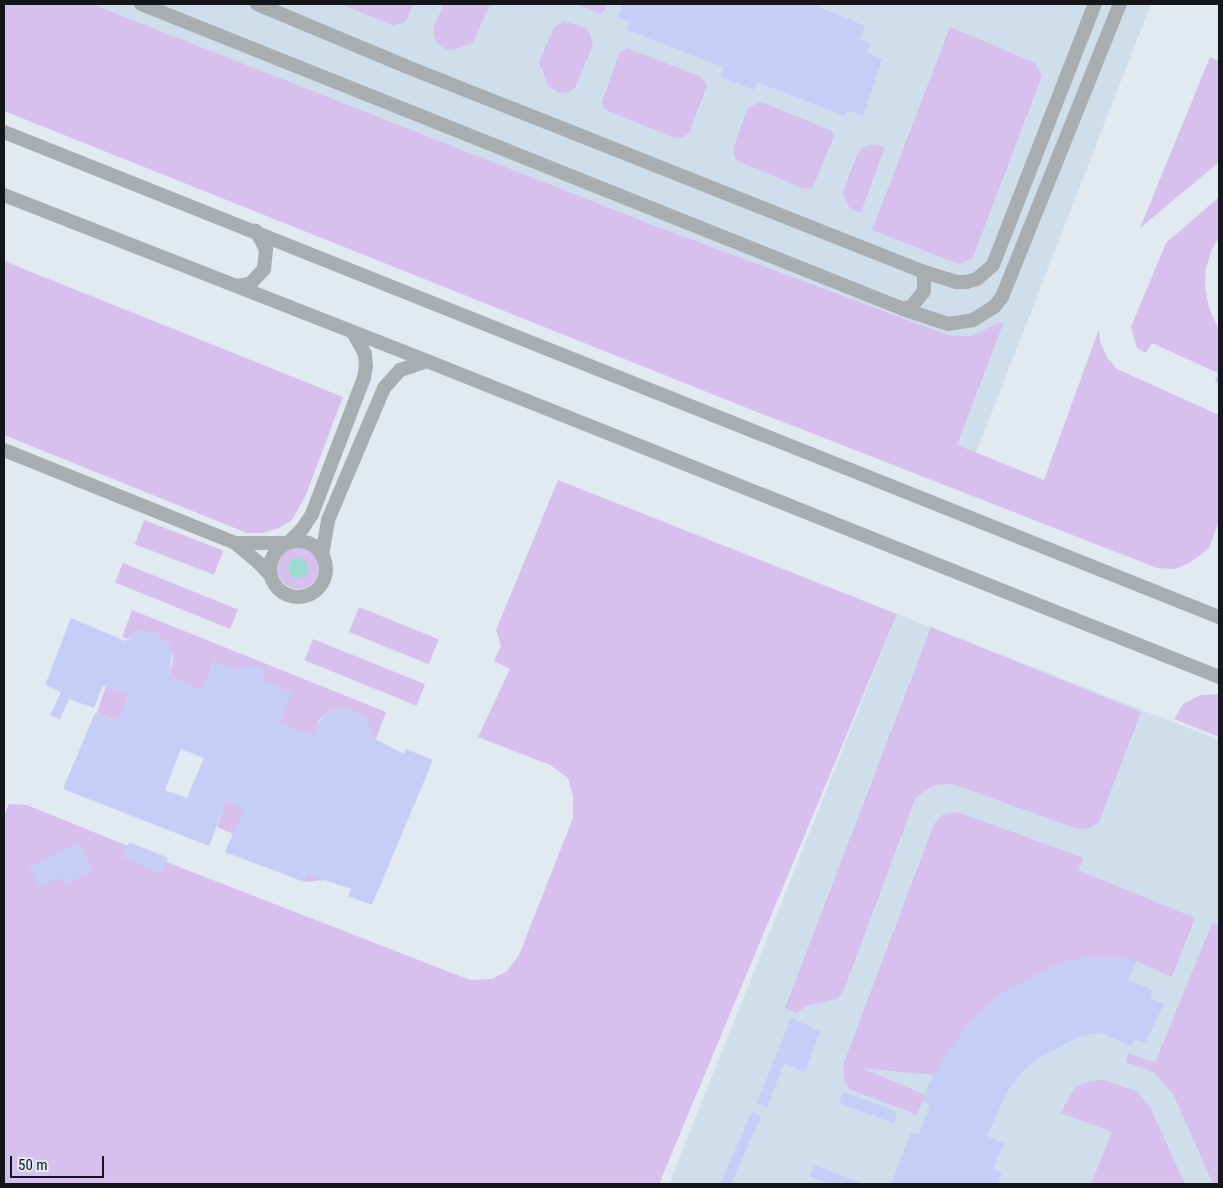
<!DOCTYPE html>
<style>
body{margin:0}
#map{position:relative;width:1223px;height:1188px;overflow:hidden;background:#e1eaf1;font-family:"Roboto Condensed",sans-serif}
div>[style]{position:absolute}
.built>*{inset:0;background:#cfdeeb}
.green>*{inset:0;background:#d7c0ee;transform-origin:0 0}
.round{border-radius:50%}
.water>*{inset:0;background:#99dccd}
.building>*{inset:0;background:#c5cef6;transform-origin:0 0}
.minor>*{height:14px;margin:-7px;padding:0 7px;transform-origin:7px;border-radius:7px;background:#a8aeaf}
.minor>.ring{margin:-7px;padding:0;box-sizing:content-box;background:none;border:14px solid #a8aeaf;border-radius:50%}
span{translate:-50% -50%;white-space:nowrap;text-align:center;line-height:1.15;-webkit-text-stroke:4px #e1eaf1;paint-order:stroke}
.frame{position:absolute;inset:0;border:5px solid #14171a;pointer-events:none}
.scale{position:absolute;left:10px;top:1156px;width:94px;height:22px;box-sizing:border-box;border:2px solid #14171a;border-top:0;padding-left:6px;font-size:15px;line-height:18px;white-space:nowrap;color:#14171a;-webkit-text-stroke:4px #e1eaf1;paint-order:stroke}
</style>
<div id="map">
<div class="built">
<div style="clip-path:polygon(4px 4px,1151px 4px,976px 453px,716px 348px)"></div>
<div style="clip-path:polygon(897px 614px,1219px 740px,1219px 1184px,669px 1184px)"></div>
</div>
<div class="green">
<div style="clip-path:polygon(4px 4px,92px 4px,655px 226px,948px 335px,971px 336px,1000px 322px,1003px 324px,957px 445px,1044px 480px,1099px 329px,1100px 342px,1107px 357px,1117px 369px,1219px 415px,1219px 521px,1209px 548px,1191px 562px,1176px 569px,1157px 568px,747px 408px,4px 111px)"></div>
<div style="clip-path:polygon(341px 4px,413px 4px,406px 21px,394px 26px)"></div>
<div style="clip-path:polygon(444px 4px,490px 4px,473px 43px,454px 50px,445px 49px,437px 43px,434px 35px,434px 26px)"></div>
<div style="clip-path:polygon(577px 4px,605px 4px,605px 10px,600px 14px)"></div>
<div style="clip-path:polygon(564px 21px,585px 28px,590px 34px,593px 45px,575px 88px,569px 92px,560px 93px,548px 86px,539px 62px,554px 28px)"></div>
<div style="clip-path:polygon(950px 27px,1035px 63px,1042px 76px,973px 257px,963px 263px,956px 263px,872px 230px)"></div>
<div style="clip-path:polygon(627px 48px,699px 76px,706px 82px,707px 86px,689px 133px,684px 137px,674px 138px,604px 109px,602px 102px,619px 53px)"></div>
<div style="clip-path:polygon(1210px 57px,1219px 61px,1219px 162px,1140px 228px)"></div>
<div style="clip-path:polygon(757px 103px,764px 103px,832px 131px,834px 136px,813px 187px,804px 189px,736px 160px,733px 149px,747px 109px)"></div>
<div style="clip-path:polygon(875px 144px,885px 147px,861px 212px,857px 212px,849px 207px,843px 193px,857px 154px,864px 147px)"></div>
<div style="clip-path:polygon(1219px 197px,1219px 238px,1212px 249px,1206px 268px,1205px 287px,1209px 308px,1219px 330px,1219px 383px,1215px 382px,1218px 373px,1152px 343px,1146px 353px,1137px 348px,1131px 327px,1166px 243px)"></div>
<div style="clip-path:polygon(4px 261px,343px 397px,305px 497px,292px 520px,279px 528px,263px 533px,247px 533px,4px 435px)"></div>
<div style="clip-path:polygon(558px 480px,897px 614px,659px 1184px,4px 1184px,4px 816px,9px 804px,27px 805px,192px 872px,470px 980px,492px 979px,507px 971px,519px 955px,573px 818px,573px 797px,568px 778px,550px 765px,478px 737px,510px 669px,494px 661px,501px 646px,496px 630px)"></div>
<div style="left:144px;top:520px;width:85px;height:26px;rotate:21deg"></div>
<div class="round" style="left:277px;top:547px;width:42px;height:42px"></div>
<div style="left:123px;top:563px;width:124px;height:21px;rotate:22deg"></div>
<div style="left:359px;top:607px;width:86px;height:27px;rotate:22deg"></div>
<div style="clip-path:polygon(132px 610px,386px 712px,324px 880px,304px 882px,351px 764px,373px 738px,366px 719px,355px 711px,346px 708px,336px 709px,326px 714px,319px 721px,314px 737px,279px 723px,291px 693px,214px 661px,202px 690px,169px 677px,173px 659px,172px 651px,167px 642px,156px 634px,146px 631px,136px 632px,127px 639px,122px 637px)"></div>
<div style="clip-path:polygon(931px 627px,1141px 712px,1099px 822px,1090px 828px,1078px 829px,952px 784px,935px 785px,924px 791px,915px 799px,844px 990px,837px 999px,806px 1006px,797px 1013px,785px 1008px)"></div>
<div style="left:313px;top:639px;width:121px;height:23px;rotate:22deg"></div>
<div style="left:106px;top:686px;width:24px;height:29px;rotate:19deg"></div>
<div style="clip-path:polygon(1219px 694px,1219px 737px,1174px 719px,1183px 704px,1201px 695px)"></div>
<div style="clip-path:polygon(226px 801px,302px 832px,238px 823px,233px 834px,217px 827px)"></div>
<div style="clip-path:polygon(957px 812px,1084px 858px,1078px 870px,1195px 918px,1172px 977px,1136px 961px,1112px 957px,1069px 960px,1049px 968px,1005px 991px,987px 1007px,969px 1024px,933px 1075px,862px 1068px,925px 1095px,917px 1115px,849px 1089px,844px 1079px,843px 1065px,934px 824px,942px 815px)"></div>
<div style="clip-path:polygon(1212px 923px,1219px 926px,1219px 1184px,1213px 1184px,1173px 1094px,1153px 1072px,1126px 1062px,1128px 1053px,1155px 1063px)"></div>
<div style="clip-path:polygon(1103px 1080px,1136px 1091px,1149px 1105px,1185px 1184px,1091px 1184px,1112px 1132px,1061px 1113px,1070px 1095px,1077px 1086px,1090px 1081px)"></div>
</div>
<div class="water">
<div class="round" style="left:288px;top:558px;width:20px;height:20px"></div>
</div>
<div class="building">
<div style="clip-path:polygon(623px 4px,811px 4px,865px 26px,860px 39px,871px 44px,867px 53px,882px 59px,863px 116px,847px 110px,845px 116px,757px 82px,754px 90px,720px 77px,723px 67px,627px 30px,630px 22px,618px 17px)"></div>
<div style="clip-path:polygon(evenodd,71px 618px,125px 641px,136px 632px,146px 631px,156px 634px,167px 642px,172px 651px,169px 677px,202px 690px,214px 661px,240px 670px,245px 667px,258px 666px,263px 670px,266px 682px,292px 693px,279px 723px,314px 737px,316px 727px,326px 714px,336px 709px,346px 708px,356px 711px,366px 719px,373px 738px,404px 754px,406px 749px,433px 760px,372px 905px,348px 896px,351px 889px,307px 874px,304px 882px,225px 852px,244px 809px,226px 801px,209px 846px,63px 789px,95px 713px,117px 721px,129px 694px,103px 685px,94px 708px,69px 699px,60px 719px,50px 715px,61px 692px,45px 685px,71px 618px,181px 749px,204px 758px,187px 798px,165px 790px,181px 749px)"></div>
<div style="clip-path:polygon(78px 842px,92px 870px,65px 885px,61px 877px,40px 888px,29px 867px)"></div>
<div style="left:129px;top:842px;width:42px;height:17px;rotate:22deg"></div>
<div style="clip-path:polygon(1089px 957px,1112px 957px,1136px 961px,1128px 981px,1153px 990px,1150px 998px,1164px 1004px,1145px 1043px,1135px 1040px,1131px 1046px,1100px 1032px,1081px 1036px,1040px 1057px,1022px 1072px,1007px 1092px,987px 1136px,1004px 1143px,993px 1169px,1002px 1173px,997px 1184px,891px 1184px,911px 1132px,919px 1134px,930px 1105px,922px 1102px,933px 1075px,956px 1040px,969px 1024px,1005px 991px,1049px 968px,1069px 960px)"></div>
<div style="clip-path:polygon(791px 1018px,820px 1031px,805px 1072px,784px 1064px,767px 1107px,757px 1103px)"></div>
<div style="left:843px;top:1092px;width:58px;height:12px;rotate:20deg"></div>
<div style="left:752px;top:1112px;width:10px;height:78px;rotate:24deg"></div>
<div style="clip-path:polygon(814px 1165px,862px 1183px,862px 1184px,829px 1184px,809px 1177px)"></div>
</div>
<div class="minor">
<div style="left:141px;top:4px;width:821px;rotate:21.81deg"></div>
<div style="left:903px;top:309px;width:47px;rotate:18.4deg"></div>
<div style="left:948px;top:324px;width:25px;rotate:-9deg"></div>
<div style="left:973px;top:320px;width:25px;rotate:-32deg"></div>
<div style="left:994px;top:307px;width:13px;rotate:-51deg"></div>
<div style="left:1002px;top:297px;width:316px;rotate:-68.1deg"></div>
<div style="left:257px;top:4px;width:160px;rotate:22.7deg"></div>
<div style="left:405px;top:66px;width:558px;rotate:21.65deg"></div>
<div style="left:924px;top:272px;width:34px;rotate:17deg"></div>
<div style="left:956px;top:282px;width:10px"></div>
<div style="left:966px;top:282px;width:11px;rotate:-15deg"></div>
<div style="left:977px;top:279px;width:21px;rotate:-41deg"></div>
<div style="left:993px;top:265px;width:280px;rotate:-68.7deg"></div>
<div style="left:4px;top:132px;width:1308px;rotate:21.76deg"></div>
<div style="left:4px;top:195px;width:454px;rotate:21.4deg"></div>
<div style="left:427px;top:361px;width:853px;rotate:21.75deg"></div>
<div style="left:236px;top:286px;width:14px;rotate:-8deg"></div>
<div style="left:250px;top:284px;width:21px;rotate:-47deg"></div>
<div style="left:264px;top:269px;width:20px;rotate:-84deg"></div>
<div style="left:266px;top:249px;width:21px;rotate:-119deg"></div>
<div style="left:903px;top:309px;width:9px;rotate:-18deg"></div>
<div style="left:912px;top:306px;width:19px;rotate:-51deg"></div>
<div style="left:924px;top:291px;width:19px;rotate:-90deg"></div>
<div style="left:4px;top:450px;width:249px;rotate:21.9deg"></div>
<div style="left:235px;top:543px;width:33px;rotate:40deg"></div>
<div style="left:260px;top:564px;width:16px;rotate:47deg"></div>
<div class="ring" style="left:270px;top:541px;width:42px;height:42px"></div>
<div style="left:289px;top:542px;width:20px;rotate:-45deg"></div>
<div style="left:303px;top:528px;width:17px;rotate:-57deg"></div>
<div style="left:312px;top:514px;width:146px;rotate:-69.1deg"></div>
<div style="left:364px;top:378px;width:12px;rotate:-81deg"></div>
<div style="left:366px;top:366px;width:12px;rotate:-95deg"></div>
<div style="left:365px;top:354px;width:25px;rotate:-119deg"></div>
<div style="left:235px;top:543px;width:51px"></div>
<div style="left:322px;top:555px;width:36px;rotate:-80deg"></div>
<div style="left:328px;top:520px;width:143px;rotate:-67deg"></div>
<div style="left:384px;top:388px;width:24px;rotate:-48deg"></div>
<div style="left:400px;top:370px;width:28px;rotate:-18deg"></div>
</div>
<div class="frame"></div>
<div class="scale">50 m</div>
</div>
